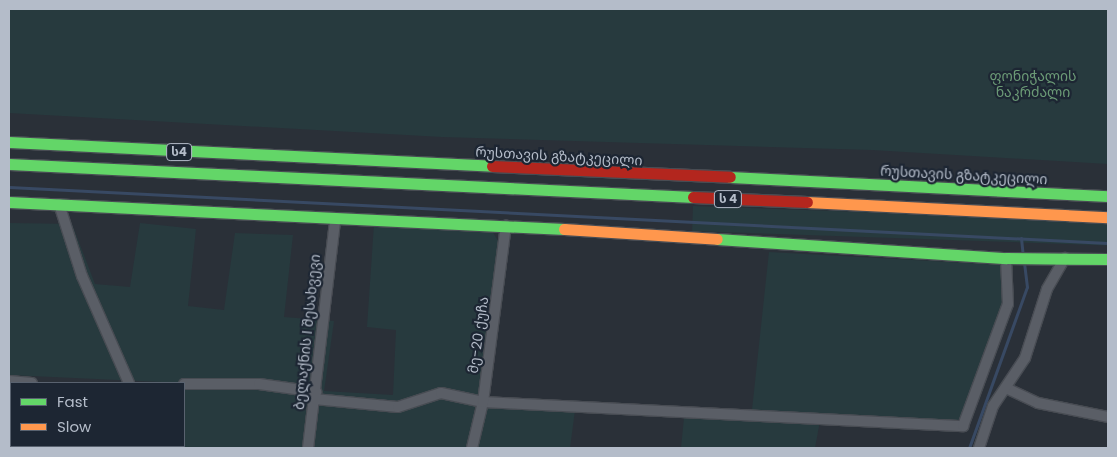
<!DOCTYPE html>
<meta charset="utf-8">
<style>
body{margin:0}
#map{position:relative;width:1117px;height:457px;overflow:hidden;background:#2a3038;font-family:Poppins,"Noto Sans Georgian",sans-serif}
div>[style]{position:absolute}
.green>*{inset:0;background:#273a3e;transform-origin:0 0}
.stream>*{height:3px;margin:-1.5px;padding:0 1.5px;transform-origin:1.5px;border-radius:1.5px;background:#384963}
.roads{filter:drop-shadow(1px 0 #484c53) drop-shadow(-1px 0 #484c53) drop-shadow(0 1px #484c53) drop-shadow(0 -1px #484c53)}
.street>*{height:10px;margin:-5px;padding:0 5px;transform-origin:5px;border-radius:5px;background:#5a5e66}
.fast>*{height:11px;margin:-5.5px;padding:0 5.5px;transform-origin:5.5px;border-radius:5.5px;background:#63d668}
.slow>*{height:11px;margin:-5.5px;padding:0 5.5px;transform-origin:5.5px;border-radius:5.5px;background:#ff974d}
.jam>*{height:11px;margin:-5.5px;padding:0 5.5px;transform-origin:5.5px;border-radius:5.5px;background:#b3261e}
span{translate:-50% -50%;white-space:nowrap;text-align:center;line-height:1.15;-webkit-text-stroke:4.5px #1d2633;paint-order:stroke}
.shield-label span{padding:1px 4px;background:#1d2633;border:1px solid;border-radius:4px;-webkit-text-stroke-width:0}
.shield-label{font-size:12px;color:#b4bcc9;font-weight:700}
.park-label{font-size:14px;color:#6b9a76}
.street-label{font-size:14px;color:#b4bcc9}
.frame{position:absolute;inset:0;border:10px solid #b4bcc9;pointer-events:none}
.legend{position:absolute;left:10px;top:382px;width:175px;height:65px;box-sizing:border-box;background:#1d2633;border:1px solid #59626f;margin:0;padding:6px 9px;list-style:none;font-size:15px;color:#b4bcc9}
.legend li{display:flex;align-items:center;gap:10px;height:25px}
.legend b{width:25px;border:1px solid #59626f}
</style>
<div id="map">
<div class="green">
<div style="clip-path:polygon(9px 9px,1108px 9px,1108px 164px,872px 150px,442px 137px,9px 113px)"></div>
<div style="left:693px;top:206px;width:415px;height:25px;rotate:2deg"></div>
<div style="clip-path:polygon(9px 223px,72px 224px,95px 284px,130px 287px,140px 223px,196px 229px,188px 306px,224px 310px,235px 233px,293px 235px,284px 317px,334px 321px,324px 391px,393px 395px,396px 330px,367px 327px,374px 224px,491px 229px,498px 241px,479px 407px,469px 448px,132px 448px,184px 446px,184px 383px,9px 375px)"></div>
<div style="clip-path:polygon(769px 252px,1003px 265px,1006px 297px,966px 414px,954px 423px,752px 410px)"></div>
<div style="clip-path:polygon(484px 406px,575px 410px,570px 448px,476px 448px)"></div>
<div style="clip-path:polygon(684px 418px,820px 421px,815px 448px,681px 448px)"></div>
</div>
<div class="stream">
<div style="left:9px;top:187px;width:1100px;rotate:2.92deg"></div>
<div style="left:1021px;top:238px;width:18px;rotate:84deg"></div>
<div style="left:969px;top:448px;width:171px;rotate:-70.2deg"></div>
<div style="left:1027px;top:287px;width:25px;rotate:-97deg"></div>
</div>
<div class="roads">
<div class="street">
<div style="left:59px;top:204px;width:76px;rotate:72.3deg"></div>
<div style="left:82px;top:276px;width:117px;rotate:66.3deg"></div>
<div style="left:9px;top:381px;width:23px;rotate:5deg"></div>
<div style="left:184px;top:384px;width:75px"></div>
<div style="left:259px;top:384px;width:58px;rotate:8deg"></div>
<div style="left:1008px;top:389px;width:33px;rotate:25deg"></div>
<div style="left:1038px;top:403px;width:71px;rotate:11.3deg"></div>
<div style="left:314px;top:399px;width:84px;rotate:5.4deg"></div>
<div style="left:398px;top:407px;width:45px;rotate:-18deg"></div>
<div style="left:441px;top:393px;width:43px;rotate:12.1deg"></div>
<div style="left:483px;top:402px;width:481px;rotate:2.9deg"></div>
<div style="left:963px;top:426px;width:130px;rotate:-69.8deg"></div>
<div style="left:1008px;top:304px;width:46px;rotate:-92.5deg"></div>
<div style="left:308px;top:448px;width:230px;rotate:-83.2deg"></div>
<div style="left:472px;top:448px;width:47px;rotate:-76.6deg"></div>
<div style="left:483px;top:402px;width:178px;rotate:-82.6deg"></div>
<div style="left:979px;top:448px;width:44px;rotate:-71.6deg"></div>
<div style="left:993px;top:406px;width:58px;rotate:-56.3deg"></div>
<div style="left:1025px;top:358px;width:72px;rotate:-72.3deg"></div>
<div style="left:1047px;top:289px;width:36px;rotate:-60deg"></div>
</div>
<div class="fast">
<div style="left:9px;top:142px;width:484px;rotate:2.8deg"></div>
<div style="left:9px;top:164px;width:685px;rotate:2.76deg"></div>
<div style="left:730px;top:177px;width:378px;rotate:2.9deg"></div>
<div style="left:9px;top:202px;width:556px;rotate:2.79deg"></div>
<div style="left:717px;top:239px;width:290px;rotate:3.8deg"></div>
<div style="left:1006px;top:258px;width:102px;rotate:0.6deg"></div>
</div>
<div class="slow">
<div style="left:807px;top:202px;width:301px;rotate:2.9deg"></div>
<div style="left:564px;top:229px;width:153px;rotate:3.7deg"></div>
</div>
<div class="jam">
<div style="left:492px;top:166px;width:238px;rotate:2.6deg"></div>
<div style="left:693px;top:197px;width:114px;rotate:2.5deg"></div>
</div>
</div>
<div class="shield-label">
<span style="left:179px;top:152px">ს4</span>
<span style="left:728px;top:199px">ს 4</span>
</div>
<div class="park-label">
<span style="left:1033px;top:84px">ფონიჭალის<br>ნაკრძალი</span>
</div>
<div class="street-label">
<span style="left:559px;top:156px;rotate:3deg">რუსთავის გზატკეცილი</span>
<span style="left:964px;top:175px;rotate:3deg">რუსთავის გზატკეცილი</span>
<span style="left:307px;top:332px;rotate:-84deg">ბელაქნის I შესახვევი</span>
<span style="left:478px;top:335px;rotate:-82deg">მე-20 ქუჩა</span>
</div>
<div class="frame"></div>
<ul class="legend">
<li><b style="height:6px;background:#63d668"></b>Fast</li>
<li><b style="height:6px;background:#ff974d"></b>Slow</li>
</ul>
</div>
